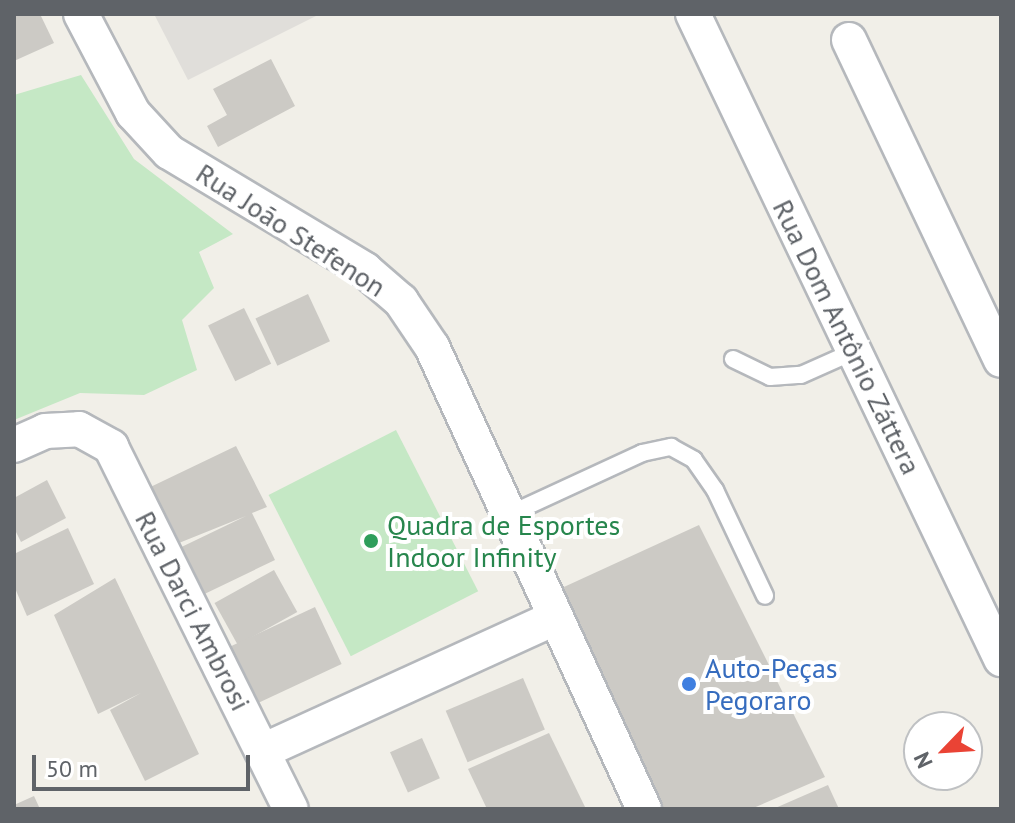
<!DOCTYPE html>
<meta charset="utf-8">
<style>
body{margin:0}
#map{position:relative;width:1015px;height:823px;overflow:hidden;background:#f1efe8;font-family:"PT Sans",sans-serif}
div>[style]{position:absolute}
.industrial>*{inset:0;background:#e0deda}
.green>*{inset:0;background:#c5e8c5;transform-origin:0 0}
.building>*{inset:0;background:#cccac5;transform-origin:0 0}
.roads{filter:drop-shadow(2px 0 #b5b8bc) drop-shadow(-2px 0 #b5b8bc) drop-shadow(0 2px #b5b8bc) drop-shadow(0 -2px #b5b8bc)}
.lane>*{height:16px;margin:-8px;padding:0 8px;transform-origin:8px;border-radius:8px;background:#fff}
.street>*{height:34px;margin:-17px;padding:0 17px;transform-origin:17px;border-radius:17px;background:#fff}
.dots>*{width:22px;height:22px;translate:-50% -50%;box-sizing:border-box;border:4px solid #fff;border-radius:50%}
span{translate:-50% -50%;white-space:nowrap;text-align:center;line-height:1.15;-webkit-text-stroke:8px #fff;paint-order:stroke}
.street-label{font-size:28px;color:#5f6368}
.leisure-label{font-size:28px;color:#27864d}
.left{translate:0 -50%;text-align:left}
.shop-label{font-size:28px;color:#366cbe}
.frame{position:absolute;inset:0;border:16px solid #5f6368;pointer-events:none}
.north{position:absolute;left:903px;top:711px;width:80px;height:80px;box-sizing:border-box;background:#fff;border:2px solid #bfc1c3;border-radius:50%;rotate:245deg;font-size:22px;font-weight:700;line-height:32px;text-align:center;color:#5f6368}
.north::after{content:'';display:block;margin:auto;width:28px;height:36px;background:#ea4335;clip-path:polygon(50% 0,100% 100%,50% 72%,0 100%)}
.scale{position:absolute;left:32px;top:755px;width:218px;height:36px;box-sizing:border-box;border:4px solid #5f6368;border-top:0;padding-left:10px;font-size:24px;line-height:28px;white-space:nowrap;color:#5f6368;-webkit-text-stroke:6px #fff;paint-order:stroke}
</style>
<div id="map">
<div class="industrial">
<div style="clip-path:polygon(154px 14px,320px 14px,188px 80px)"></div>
</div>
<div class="green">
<div style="clip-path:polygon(81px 75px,134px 159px,233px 234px,199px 252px,214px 288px,182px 320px,197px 370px,144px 395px,80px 393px,14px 420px,14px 95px)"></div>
<div style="left:396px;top:430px;width:181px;height:143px;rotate:63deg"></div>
</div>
<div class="building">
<div style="clip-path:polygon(14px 14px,40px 14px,54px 43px,14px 61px)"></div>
<div style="clip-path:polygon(271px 59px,295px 106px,218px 147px,207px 126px,227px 115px,213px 89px)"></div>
<div style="left:308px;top:294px;width:52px;height:58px;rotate:65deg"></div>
<div style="left:244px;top:308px;width:62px;height:40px;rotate:64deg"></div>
<div style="clip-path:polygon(236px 446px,267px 507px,252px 513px,275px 560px,192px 600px,169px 553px,246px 516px,169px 547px,140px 492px)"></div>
<div style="clip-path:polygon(47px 480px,66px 518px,21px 542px,14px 528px,14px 498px)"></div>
<div style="clip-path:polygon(699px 525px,825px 777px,751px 809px,659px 809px,553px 592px)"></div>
<div style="clip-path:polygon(68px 528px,94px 584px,27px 616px,14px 586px,14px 554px)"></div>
<div style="left:274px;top:570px;width:48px;height:68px;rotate:61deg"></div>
<div style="clip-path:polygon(115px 578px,199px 754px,145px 781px,110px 710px,141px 693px,98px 714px,54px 615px)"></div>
<div style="left:315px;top:607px;width:63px;height:94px;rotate:65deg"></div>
<div style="left:523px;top:678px;width:56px;height:84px;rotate:67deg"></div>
<div style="clip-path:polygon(549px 733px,586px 809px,487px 809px,468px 769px)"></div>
<div style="left:422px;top:738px;width:44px;height:35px;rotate:66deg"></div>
<div style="clip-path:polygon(828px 785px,839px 809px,773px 809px)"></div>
<div style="clip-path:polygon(34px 796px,40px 809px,14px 809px,14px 805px)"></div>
</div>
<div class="roads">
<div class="lane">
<div style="left:733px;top:359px;width:41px;rotate:25.9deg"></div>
<div style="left:770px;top:377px;width:31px;rotate:-4deg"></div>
<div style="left:801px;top:375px;width:59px;rotate:-24deg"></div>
<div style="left:508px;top:515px;width:148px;rotate:-24.8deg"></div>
<div style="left:642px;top:453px;width:30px;rotate:-12deg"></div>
<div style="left:671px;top:447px;width:26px;rotate:29deg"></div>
<div style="left:694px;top:460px;width:37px;rotate:55deg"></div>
<div style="left:715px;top:490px;width:117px;rotate:64.7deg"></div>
</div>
<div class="street">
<div style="left:81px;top:14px;width:112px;rotate:62.3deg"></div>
<div style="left:133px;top:113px;width:53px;rotate:47.3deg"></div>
<div style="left:169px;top:152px;width:229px;rotate:31deg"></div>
<div style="left:365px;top:270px;width:48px;rotate:40.7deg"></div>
<div style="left:401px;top:301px;width:55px;rotate:56deg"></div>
<div style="left:432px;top:347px;width:508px;rotate:65.35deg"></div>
<div style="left:693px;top:14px;width:715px;rotate:64.47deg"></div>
<div style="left:849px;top:40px;width:354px;rotate:64.6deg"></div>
<div style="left:14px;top:445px;width:34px;rotate:-24deg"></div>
<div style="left:45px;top:431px;width:34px;rotate:-3deg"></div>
<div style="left:79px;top:429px;width:37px;rotate:29deg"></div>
<div style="left:111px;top:447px;width:404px;rotate:63.6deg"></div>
<div style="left:263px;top:751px;width:321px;rotate:-24.5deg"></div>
</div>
</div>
<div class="dots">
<div style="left:371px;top:541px;background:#2e9e5b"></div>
<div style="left:689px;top:684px;background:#3f7fe0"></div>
</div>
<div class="street-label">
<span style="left:291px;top:230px;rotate:33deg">Rua João Stefenon</span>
<span style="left:847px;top:337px;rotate:64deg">Rua Dom Antônio Záttera</span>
<span style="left:193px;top:611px;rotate:63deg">Rua Darci Ambrosi</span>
</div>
<div class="leisure-label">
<span class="left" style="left:387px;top:541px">Quadra de Esportes<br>Indoor Infinity</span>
</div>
<div class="shop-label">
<span class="left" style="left:705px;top:684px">Auto-Peças<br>Pegoraro</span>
</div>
<div class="frame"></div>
<div class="north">N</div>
<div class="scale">50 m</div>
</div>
